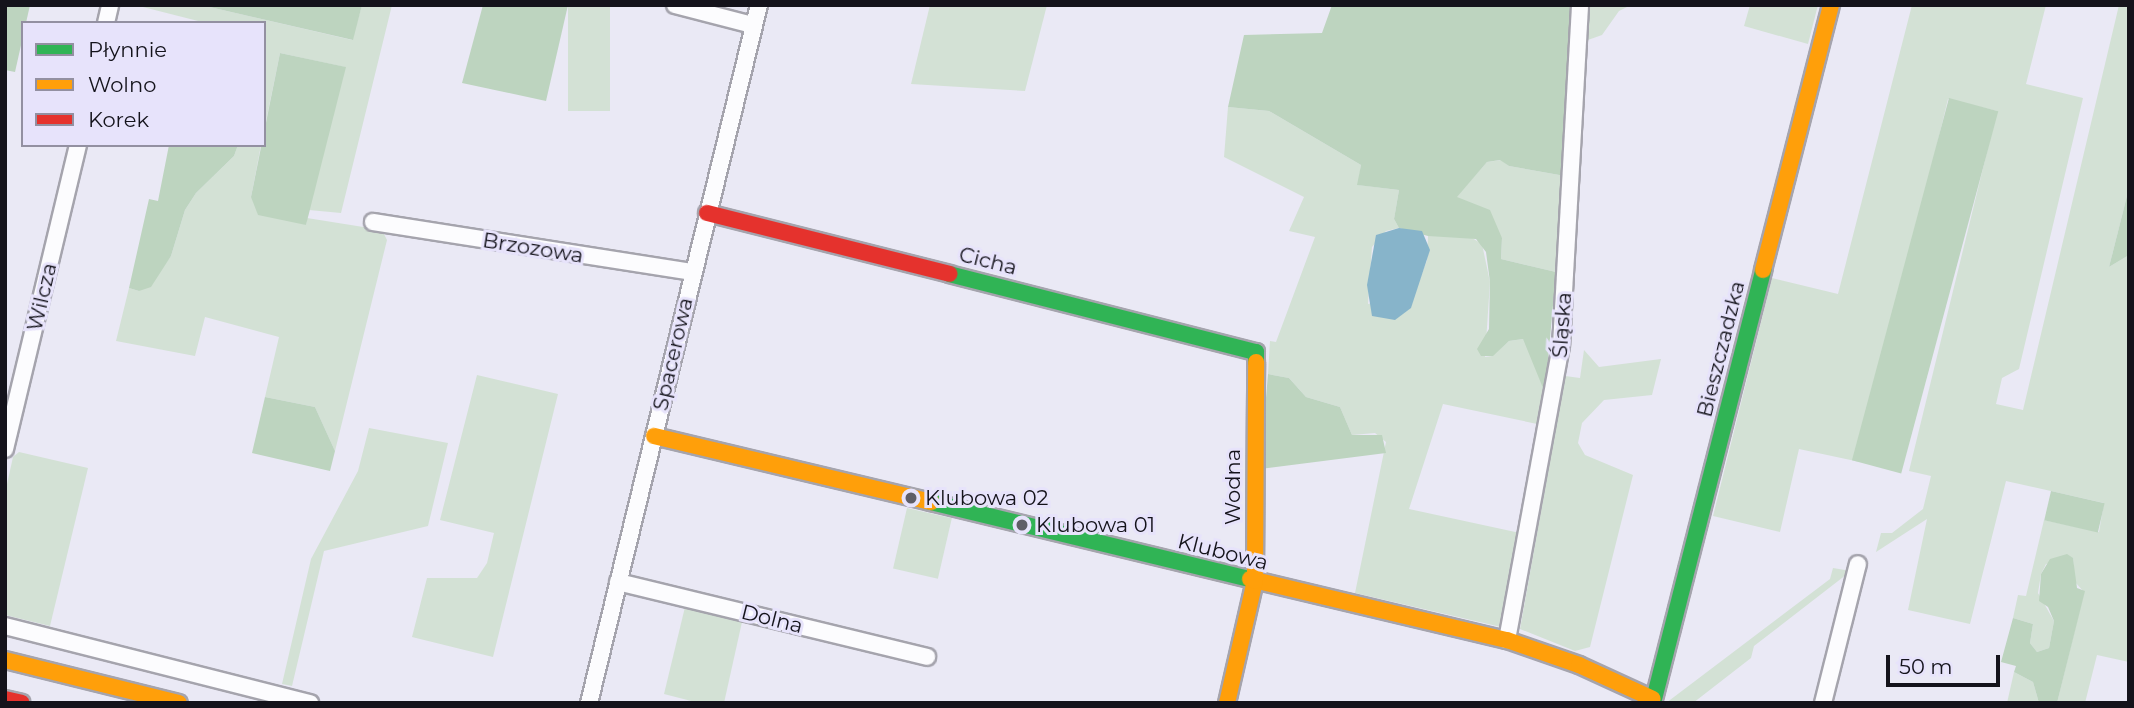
<!DOCTYPE html>
<meta charset="utf-8">
<style>
body{margin:0}
#map{position:relative;width:2134px;height:708px;overflow:hidden;background:#eae9f5;font-family:Montserrat,sans-serif}
div>[style]{position:absolute}
.green>*{inset:0;background:#d3e1d5;transform-origin:0 0}
.forest>*{inset:0;background:#bdd4bf;transform-origin:0 0}
.water>*{inset:0;background:#87b4ca}
.roads{filter:drop-shadow(2px 0 #a5a4ad) drop-shadow(-2px 0 #a5a4ad) drop-shadow(0 2px #a5a4ad) drop-shadow(0 -2px #a5a4ad)}
.street>*{height:16px;margin:-8px;padding:0 8px;transform-origin:8px;border-radius:8px;background:#fcfcfe}
.fast>*{height:16px;margin:-8px;padding:0 8px;transform-origin:8px;border-radius:8px;background:#30b455}
.slow>*{height:16px;margin:-8px;padding:0 8px;transform-origin:8px;border-radius:8px;background:#ff9f0a}
.jam>*{height:16px;margin:-8px;padding:0 8px;transform-origin:8px;border-radius:8px;background:#e5322d}
.dots>*{width:19px;height:19px;translate:-50% -50%;box-sizing:border-box;border:4px solid #e7e3fb;border-radius:50%}
span{translate:-50% -50%;white-space:nowrap;text-align:center;line-height:1.15;-webkit-text-stroke:6px #e7e3fb;paint-order:stroke}
.street-label{font-size:21px;color:#14131b}
.poi-label{font-size:21px;color:#14131b}
.left{translate:0 -50%;text-align:left}
.frame{position:absolute;inset:0;border:7px solid #14131b;pointer-events:none}
.legend{position:absolute;left:21px;top:21px;width:245px;height:126px;box-sizing:border-box;background:#e7e3fb;border:2px solid #9390a1;margin:0;padding:9px 12px;list-style:none;font-size:21px;color:#14131b}
.legend li{display:flex;align-items:center;gap:14px;height:35px}
.legend b{width:35px;border:2px solid #9390a1}
.scale{position:absolute;left:1886px;top:655px;width:114px;height:32px;box-sizing:border-box;border:4px solid #14131b;border-top:0;padding-left:9px;font-size:21px;line-height:24px;white-space:nowrap;color:#14131b;-webkit-text-stroke:5px #e7e3fb;paint-order:stroke}
</style>
<div id="map">
<div class="green">
<div style="clip-path:polygon(135px 5px,201px 5px,352px 40px,362px 5px,392px 5px,341px 213px,309px 210px,345px 67px,280px 53px,264px 131px,264px 23px,206px 23px)"></div>
<div style="left:568px;top:5px;width:42px;height:106px"></div>
<div style="clip-path:polygon(930px 5px,1047px 5px,1025px 91px,911px 84px)"></div>
<div style="clip-path:polygon(1587px 5px,1631px 5px,1619px 11px,1602px 35px,1585px 41px)"></div>
<div style="clip-path:polygon(1750px 5px,1818px 5px,1808px 44px,1744px 26px)"></div>
<div style="clip-path:polygon(1912px 5px,2046px 5px,2026px 84px,2083px 98px,2019px 369px,2002px 378px,1996px 404px,2023px 410px,2119px 5px,2129px 5px,2129px 188px,2109px 267px,2129px 255px,2129px 662px,2097px 655px,2085px 703px,2057px 703px,2084px 592px,2075px 582px,2073px 558px,2046px 564px,2041px 574px,2038px 593px,2054px 621px,2049px 648px,2037px 652px,2030px 643px,2033px 624px,2013px 618px,2018px 595px,2026px 596px,2044px 520px,2099px 532px,2104px 503px,2006px 481px,1970px 624px,1908px 610px,1927px 519px,1876px 552px,1881px 533px,1892px 533px,1923px 509px,1931px 476px,1909px 471px,1997px 111px,1948px 99px,1860px 462px,1799px 449px,1780px 532px,1713px 516px,1772px 278px,1838px 294px)"></div>
<div style="clip-path:polygon(1228px 107px,1269px 111px,1361px 165px,1358px 185px,1399px 190px,1394px 219px,1399px 228px,1386px 231px,1372px 247px,1368px 304px,1415px 292px,1427px 260px,1428px 236px,1467px 235px,1482px 244px,1490px 282px,1485px 357px,1492px 356px,1509px 341px,1523px 339px,1527px 343px,1545px 393px,1542px 425px,1443px 404px,1409px 509px,1520px 533px,1501px 627px,1355px 593px,1386px 442px,1375px 433px,1352px 435px,1340px 407px,1306px 397px,1289px 378px,1268px 374px,1270px 341px,1276px 342px,1315px 237px,1289px 231px,1304px 197px,1224px 157px)"></div>
<div style="clip-path:polygon(238px 145px,261px 145px,251px 197px,306px 225px,307px 218px,382px 230px,387px 240px,335px 451px,315px 407px,265px 397px,279px 337px,205px 317px,195px 356px,116px 341px,129px 288px,139px 291px,161px 270px,171px 256px,185px 210px,196px 193px,234px 156px)"></div>
<div style="clip-path:polygon(1501px 160px,1509px 166px,1565px 176px,1556px 272px,1501px 259px,1502px 238px,1456px 197px,1487px 162px)"></div>
<div style="clip-path:polygon(1584px 350px,1599px 367px,1661px 359px,1652px 395px,1604px 400px,1582px 423px,1578px 443px,1585px 455px,1633px 475px,1590px 647px,1575px 651px,1520px 629px,1565px 376px,1580px 378px)"></div>
<div style="clip-path:polygon(477px 375px,558px 394px,493px 657px,412px 637px,427px 578px,477px 578px,487px 563px,494px 533px,440px 520px)"></div>
<div style="clip-path:polygon(369px 428px,448px 443px,428px 526px,324px 551px,292px 686px,282px 684px,311px 559px,358px 471px)"></div>
<div style="clip-path:polygon(19px 452px,88px 468px,50px 626px,5px 615px,5px 493px,13px 457px)"></div>
<div style="left:907px;top:508px;width:46px;height:62px;rotate:13deg"></div>
<div style="clip-path:polygon(1833px 568px,1851px 571px,1754px 646px,1751px 658px,1693px 703px,1666px 703px,1830px 579px)"></div>
<div style="clip-path:polygon(685px 607px,742px 622px,724px 703px,699px 703px,664px 694px)"></div>
<div style="clip-path:polygon(2014px 672px,2033px 682px,2039px 703px,2007px 703px)"></div>
</div>
<div class="forest">
<div style="clip-path:polygon(5px 5px,30px 5px,15px 72px,5px 70px)"></div>
<div style="clip-path:polygon(201px 5px,362px 5px,353px 40px)"></div>
<div style="clip-path:polygon(483px 5px,568px 5px,546px 101px,462px 83px)"></div>
<div style="clip-path:polygon(1332px 5px,1574px 5px,1565px 176px,1509px 166px,1500px 160px,1487px 162px,1457px 197px,1490px 210px,1502px 238px,1501px 259px,1556px 272px,1545px 393px,1523px 339px,1509px 341px,1493px 356px,1481px 356px,1477px 349px,1489px 329px,1490px 282px,1486px 252px,1476px 239px,1428px 236px,1399px 228px,1394px 219px,1399px 190px,1357px 185px,1361px 165px,1269px 111px,1228px 107px,1244px 35px,1322px 33px)"></div>
<div style="clip-path:polygon(280px 53px,346px 67px,306px 225px,258px 215px,251px 197px)"></div>
<div style="left:1949px;top:98px;width:51px;height:375px;rotate:15deg"></div>
<div style="clip-path:polygon(169px 145px,238px 145px,234px 156px,196px 193px,185px 210px,171px 256px,151px 287px,139px 291px,129px 288px,149px 199px,158px 201px)"></div>
<div style="clip-path:polygon(2129px 188px,2129px 255px,2109px 267px)"></div>
<div style="clip-path:polygon(1268px 374px,1289px 378px,1306px 397px,1340px 407px,1352px 435px,1382px 435px,1386px 453px,1260px 469px)"></div>
<div style="clip-path:polygon(265px 397px,315px 407px,335px 451px,330px 471px,252px 453px)"></div>
<div style="left:2051px;top:491px;width:55px;height:30px;rotate:13deg"></div>
<div style="clip-path:polygon(2067px 554px,2073px 558px,2077px 588px,2085px 591px,2057px 703px,2039px 703px,2033px 682px,2014px 672px,2016px 666px,2001px 662px,2013px 618px,2033px 624px,2030px 643px,2037px 652px,2049px 648px,2054px 621px,2048px 607px,2039px 601px,2041px 574px,2050px 559px)"></div>
</div>
<div class="water">
<div style="clip-path:polygon(1399px 228px,1422px 231px,1430px 250px,1411px 308px,1395px 320px,1372px 316px,1367px 285px,1376px 235px)"></div>
</div>
<div class="roads">
<div class="street">
<div style="left:675px;top:5px;width:81px;rotate:14.4deg"></div>
<div style="left:106px;top:23px;width:18px;rotate:-77deg"></div>
<div style="left:373px;top:222px;width:324px;rotate:8.9deg"></div>
<div style="left:5px;top:449px;width:313px;rotate:-76.5deg"></div>
<div style="left:618px;top:582px;width:318px;rotate:13.6deg"></div>
<div style="left:5px;top:626px;width:315px;rotate:14.2deg"></div>
<div style="left:1507px;top:640px;width:299px;rotate:-79.6deg"></div>
<div style="left:1561px;top:346px;width:342px;rotate:-86.8deg"></div>
<div style="left:589px;top:703px;width:718px;rotate:-76.31deg"></div>
<div style="left:1823px;top:703px;width:143px;rotate:-75.9deg"></div>
</div>
<div class="fast">
<div style="left:949px;top:274px;width:317px;rotate:14.3deg"></div>
<div style="left:1256px;top:352px;width:10px;rotate:90deg"></div>
<div style="left:931px;top:502px;width:328px;rotate:13.6deg"></div>
<div style="left:1653px;top:703px;width:447px;rotate:-75.7deg"></div>
</div>
<div class="slow">
<div style="left:1763px;top:270px;width:274px;rotate:-75.6deg"></div>
<div style="left:654px;top:436px;width:285px;rotate:13.4deg"></div>
<div style="left:1250px;top:579px;width:264px;rotate:13.4deg"></div>
<div style="left:1507px;top:640px;width:76px;rotate:19.1deg"></div>
<div style="left:1579px;top:665px;width:81px;rotate:24.7deg"></div>
<div style="left:5px;top:660px;width:179px;rotate:13.9deg"></div>
<div style="left:1227px;top:703px;width:125px;rotate:-77.1deg"></div>
<div style="left:1255px;top:581px;width:219px;rotate:-89.7deg"></div>
</div>
<div class="jam">
<div style="left:707px;top:213px;width:250px;rotate:14.1deg"></div>
<div style="left:5px;top:699px;width:17px;rotate:13deg"></div>
</div>
</div>
<div class="dots">
<div style="left:911px;top:498px;background:#5f5e67"></div>
<div style="left:1022px;top:525px;background:#5f5e67"></div>
</div>
<div class="street-label">
<span style="left:533px;top:248px;rotate:9deg">Brzozowa</span>
<span style="left:988px;top:261px;rotate:14deg">Cicha</span>
<span style="left:42px;top:297px;rotate:-77deg">Wilcza</span>
<span style="left:1562px;top:325px;rotate:-86deg">Śląska</span>
<span style="left:1721px;top:349px;rotate:-76deg">Bieszczadzka</span>
<span style="left:673px;top:354px;rotate:-77deg">Spacerowa</span>
<span style="left:1233px;top:487px;rotate:-90deg">Wodna</span>
<span style="left:1223px;top:552px;rotate:14deg">Klubowa</span>
<span style="left:772px;top:619px;rotate:14deg">Dolna</span>
</div>
<div class="poi-label">
<span class="left" style="left:925px;top:498px">Klubowa 02</span>
<span class="left" style="left:1036px;top:525px">Klubowa 01</span>
</div>
<div class="frame"></div>
<ul class="legend">
<li><b style="height:9px;background:#30b455"></b>Płynnie</li>
<li><b style="height:9px;background:#ff9f0a"></b>Wolno</li>
<li><b style="height:9px;background:#e5322d"></b>Korek</li>
</ul>
<div class="scale">50 m</div>
</div>
